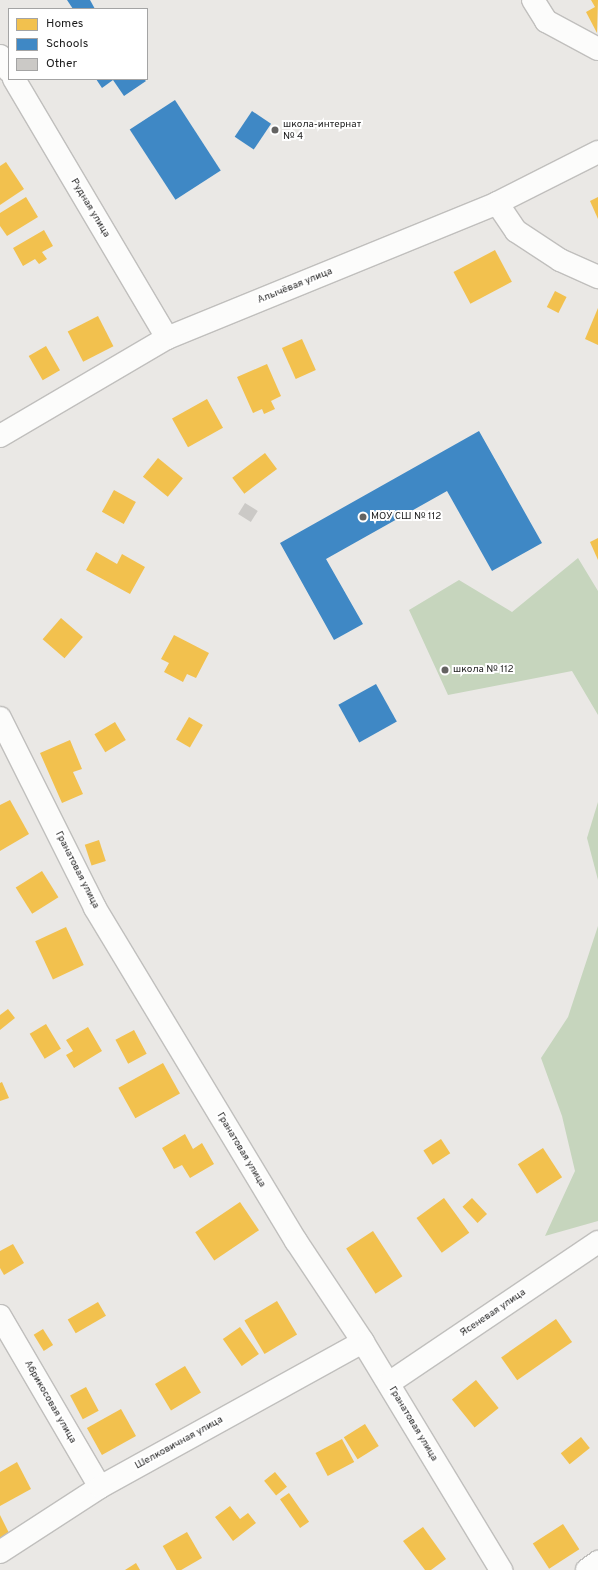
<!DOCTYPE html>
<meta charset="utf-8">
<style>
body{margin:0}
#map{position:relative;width:598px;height:1570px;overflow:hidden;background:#eae8e5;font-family:Overpass,sans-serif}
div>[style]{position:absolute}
.forest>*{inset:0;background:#c6d5bd}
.homes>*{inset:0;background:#f2c14e;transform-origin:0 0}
.schools>*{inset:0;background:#3f88c5;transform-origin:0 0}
.building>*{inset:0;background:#cbc9c6;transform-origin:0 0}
.roads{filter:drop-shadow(1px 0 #c0bfbd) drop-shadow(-1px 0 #c0bfbd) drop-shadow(0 1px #c0bfbd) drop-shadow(0 -1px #c0bfbd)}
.minor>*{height:22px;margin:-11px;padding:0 11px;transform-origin:11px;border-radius:11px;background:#fcfcfb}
.dots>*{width:11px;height:11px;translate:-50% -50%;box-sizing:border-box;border:2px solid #fff;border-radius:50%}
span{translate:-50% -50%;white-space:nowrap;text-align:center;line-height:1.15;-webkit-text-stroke:4px #fff;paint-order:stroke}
.poi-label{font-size:10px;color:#1c1c1c}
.left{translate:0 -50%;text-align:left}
.street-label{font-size:10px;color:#1c1c1c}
.legend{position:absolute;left:8px;top:8px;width:140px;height:72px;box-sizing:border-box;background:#fff;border:1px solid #a4a4a4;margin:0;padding:5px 7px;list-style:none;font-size:12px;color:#1c1c1c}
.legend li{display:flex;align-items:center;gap:8px;height:20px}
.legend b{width:20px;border:1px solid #a4a4a4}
</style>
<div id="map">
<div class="forest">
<div style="clip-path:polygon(578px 558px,598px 591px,598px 715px,572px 671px,448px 695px,409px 610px,459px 580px,512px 612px)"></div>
<div style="clip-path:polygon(598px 802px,598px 880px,587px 838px)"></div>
<div style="clip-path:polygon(598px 926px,598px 1221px,545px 1236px,575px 1171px,562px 1116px,541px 1058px,568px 1017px)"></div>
</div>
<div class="homes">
<div style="clip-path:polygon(591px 0,598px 0,597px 33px,586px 12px,595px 7px)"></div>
<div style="clip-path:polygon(6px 162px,24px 189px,0 205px,0 166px)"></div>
<div style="clip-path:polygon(26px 197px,38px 217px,7px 236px,0 226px,0 213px)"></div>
<div style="clip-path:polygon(598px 197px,598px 219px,590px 201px)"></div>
<div style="clip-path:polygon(44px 230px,53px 246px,42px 252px,47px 259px,39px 264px,35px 259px,23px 266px,13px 248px)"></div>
<div style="left:495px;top:250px;width:36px;height:47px;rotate:62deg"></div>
<div style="left:555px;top:291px;width:13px;height:18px;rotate:27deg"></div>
<div style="clip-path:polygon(598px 308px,598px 345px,585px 339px)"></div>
<div style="left:98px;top:316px;width:34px;height:34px;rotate:63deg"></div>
<div style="left:302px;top:339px;width:34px;height:22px;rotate:66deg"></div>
<div style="left:46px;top:346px;width:28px;height:20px;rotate:60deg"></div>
<div style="clip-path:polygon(267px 364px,281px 396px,271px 401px,275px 409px,264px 414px,262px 409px,253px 413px,237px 377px)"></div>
<div style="left:207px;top:399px;width:33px;height:40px;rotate:61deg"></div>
<div style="left:265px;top:453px;width:20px;height:41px;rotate:53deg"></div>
<div style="left:158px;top:458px;width:32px;height:24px;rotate:39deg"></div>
<div style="left:114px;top:490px;width:25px;height:25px;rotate:29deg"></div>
<div style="clip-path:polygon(598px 538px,598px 560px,590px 542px)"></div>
<div style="clip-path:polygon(96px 552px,117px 564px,122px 554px,145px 567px,130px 594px,86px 570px)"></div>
<div style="left:61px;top:618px;width:29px;height:28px;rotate:41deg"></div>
<div style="clip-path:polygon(174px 635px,209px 653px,196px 678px,187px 674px,183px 682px,164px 672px,169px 663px,161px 659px)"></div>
<div style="left:189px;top:717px;width:16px;height:26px;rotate:30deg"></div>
<div style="left:115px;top:722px;width:21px;height:24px;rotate:59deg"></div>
<div style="clip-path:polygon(70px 740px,82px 769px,73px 772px,83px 794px,62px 803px,40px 753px)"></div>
<div style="clip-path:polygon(10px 800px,29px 834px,0 851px,0 805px)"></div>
<div style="left:99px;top:840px;width:22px;height:15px;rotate:72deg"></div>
<div style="left:42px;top:871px;width:31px;height:31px;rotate:58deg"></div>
<div style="left:66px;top:927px;width:42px;height:34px;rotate:65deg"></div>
<div style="clip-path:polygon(8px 1009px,15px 1018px,0 1030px,0 1015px)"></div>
<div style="left:46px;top:1024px;width:29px;height:19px;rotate:59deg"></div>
<div style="clip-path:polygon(88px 1027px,102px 1051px,74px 1068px,66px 1055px,73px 1051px,66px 1040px)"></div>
<div style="left:134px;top:1030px;width:27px;height:21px;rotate:62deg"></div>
<div style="left:163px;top:1063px;width:35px;height:51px;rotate:61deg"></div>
<div style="clip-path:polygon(2px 1082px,9px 1098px,0 1101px,0 1083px)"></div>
<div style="clip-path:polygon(185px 1134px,193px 1149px,202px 1143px,214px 1164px,190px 1178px,182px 1165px,174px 1169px,162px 1148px)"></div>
<div style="left:441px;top:1139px;width:17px;height:21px;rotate:57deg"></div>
<div style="left:543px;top:1148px;width:35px;height:30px;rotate:57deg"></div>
<div style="left:444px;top:1198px;width:43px;height:34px;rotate:54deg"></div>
<div style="left:472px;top:1198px;width:22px;height:13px;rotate:47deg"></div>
<div style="left:240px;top:1202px;width:34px;height:54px;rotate:56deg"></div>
<div style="left:373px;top:1231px;width:54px;height:32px;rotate:57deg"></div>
<div style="clip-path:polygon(13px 1244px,24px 1263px,4px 1275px,0 1268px,0 1251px)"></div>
<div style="left:277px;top:1301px;width:39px;height:38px;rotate:59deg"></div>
<div style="left:98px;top:1302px;width:16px;height:35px;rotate:60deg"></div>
<div style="left:556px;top:1319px;width:28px;height:67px;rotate:55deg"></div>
<div style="left:240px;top:1327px;width:33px;height:21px;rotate:55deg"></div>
<div style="left:43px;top:1329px;width:19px;height:11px;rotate:58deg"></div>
<div style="left:185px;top:1366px;width:31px;height:35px;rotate:59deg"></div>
<div style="left:476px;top:1380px;width:36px;height:31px;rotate:51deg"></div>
<div style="left:86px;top:1387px;width:27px;height:18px;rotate:62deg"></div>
<div style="left:121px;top:1409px;width:31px;height:39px;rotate:61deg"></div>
<div style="left:365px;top:1424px;width:26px;height:25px;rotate:58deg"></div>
<div style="left:581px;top:1437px;width:14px;height:26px;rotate:51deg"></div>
<div style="left:342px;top:1439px;width:26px;height:30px;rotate:62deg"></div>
<div style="clip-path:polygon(17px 1462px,31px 1489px,0 1506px,0 1472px)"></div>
<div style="left:275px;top:1472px;width:19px;height:14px;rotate:51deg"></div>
<div style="left:289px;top:1493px;width:35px;height:11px;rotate:55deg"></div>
<div style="clip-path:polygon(230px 1506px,240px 1519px,248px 1513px,256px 1523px,233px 1541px,215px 1517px)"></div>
<div style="clip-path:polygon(0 1515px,11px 1537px,0 1543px)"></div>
<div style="left:563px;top:1524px;width:30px;height:36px;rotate:57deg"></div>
<div style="clip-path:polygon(423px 1527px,446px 1559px,431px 1570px,425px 1570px,403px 1541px)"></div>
<div style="left:187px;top:1532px;width:30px;height:28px;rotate:60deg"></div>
<div style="clip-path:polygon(136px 1563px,140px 1570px,125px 1570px)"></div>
</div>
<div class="schools">
<div style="clip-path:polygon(67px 0,90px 0,95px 9px,73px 9px)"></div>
<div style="clip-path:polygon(96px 79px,144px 79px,146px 81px,124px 96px,113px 80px,102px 88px)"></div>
<div style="left:175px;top:100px;width:84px;height:54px;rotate:57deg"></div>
<div style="left:252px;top:111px;width:23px;height:31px;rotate:34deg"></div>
<div style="clip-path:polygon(479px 431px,542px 543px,492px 571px,447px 491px,326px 559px,363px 624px,334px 640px,280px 543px)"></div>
<div style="left:376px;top:684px;width:43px;height:43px;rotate:61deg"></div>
</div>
<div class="building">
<div style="left:245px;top:503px;width:15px;height:13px;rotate:32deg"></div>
</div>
<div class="roads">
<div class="minor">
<div style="left:533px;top:0;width:25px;rotate:58deg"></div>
<div style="left:546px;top:21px;width:59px;rotate:28.3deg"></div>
<div style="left:0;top:56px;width:17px;rotate:59deg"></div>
<div style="left:14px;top:79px;width:301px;rotate:59.4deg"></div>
<div style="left:497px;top:203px;width:34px;rotate:56deg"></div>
<div style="left:516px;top:231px;width:53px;rotate:33.4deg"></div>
<div style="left:560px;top:260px;width:42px;rotate:24.1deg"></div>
<div style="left:0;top:436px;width:194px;rotate:-30.4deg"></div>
<div style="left:167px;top:338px;width:357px;rotate:-22.2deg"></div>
<div style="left:497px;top:203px;width:113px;rotate:-26.8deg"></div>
<div style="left:0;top:718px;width:212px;rotate:63.4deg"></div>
<div style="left:95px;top:908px;width:389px;rotate:58.9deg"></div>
<div style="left:296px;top:1241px;width:121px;rotate:56.4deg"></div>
<div style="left:363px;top:1342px;width:267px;rotate:58.8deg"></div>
<div style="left:0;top:1316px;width:198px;rotate:59.7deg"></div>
<div style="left:389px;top:1383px;width:252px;rotate:-34deg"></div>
<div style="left:0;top:1552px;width:119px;rotate:-33deg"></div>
<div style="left:100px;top:1487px;width:300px;rotate:-28.9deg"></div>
<div style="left:587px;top:1570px;width:14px;rotate:-36deg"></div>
</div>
</div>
<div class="dots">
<div style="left:275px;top:130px;background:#646362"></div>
<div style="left:363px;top:517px;background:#646362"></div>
<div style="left:445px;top:670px;background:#646362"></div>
</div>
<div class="poi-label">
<span class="left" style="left:283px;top:130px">школа-интернат<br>№ 4</span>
<span class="left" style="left:371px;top:517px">МОУ СШ № 112</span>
<span class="left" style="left:453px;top:670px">школа № 112</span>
</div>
<div class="street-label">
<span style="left:90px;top:208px;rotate:59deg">Рудная улица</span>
<span style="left:295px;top:286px;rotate:-22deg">Алычёвая улица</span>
<span style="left:77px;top:870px;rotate:63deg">Гранатовая улица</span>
<span style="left:241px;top:1150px;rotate:59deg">Гранатовая улица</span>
<span style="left:493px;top:1313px;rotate:-34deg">Ясеневая улица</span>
<span style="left:50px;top:1402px;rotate:60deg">Абрикосовая улица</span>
<span style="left:413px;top:1424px;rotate:59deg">Гранатовая улица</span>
<span style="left:179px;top:1443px;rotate:-29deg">Шелковичная улица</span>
</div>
<ul class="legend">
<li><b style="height:11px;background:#f2c14e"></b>Homes</li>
<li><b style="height:11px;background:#3f88c5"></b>Schools</li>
<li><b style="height:11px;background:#cbc9c6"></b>Other</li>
</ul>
</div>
